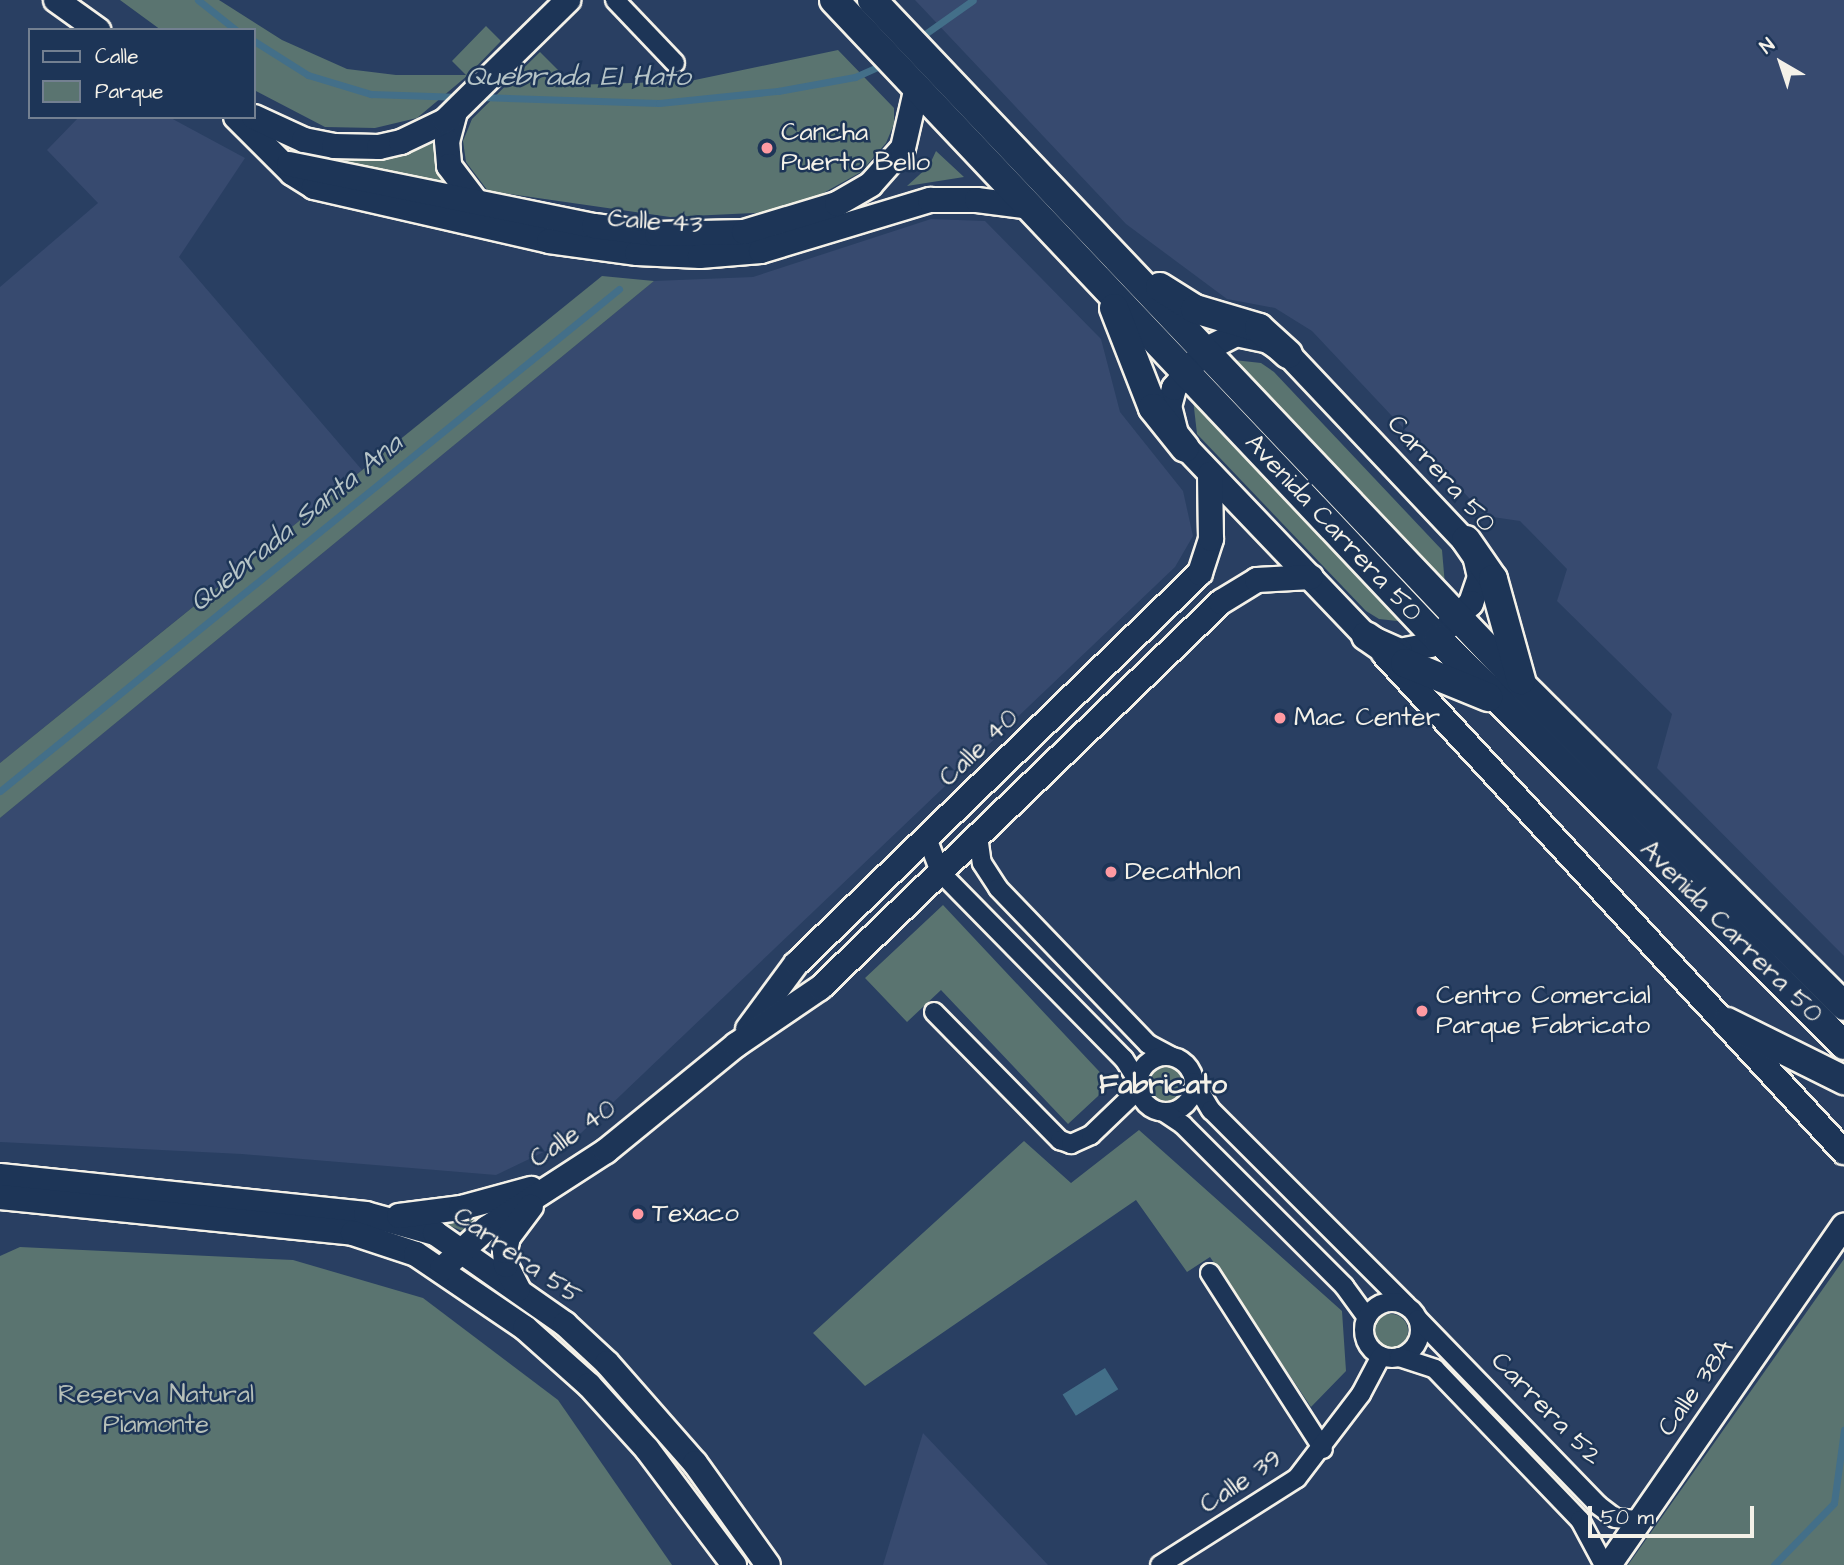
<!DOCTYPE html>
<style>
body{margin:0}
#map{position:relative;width:1844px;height:1565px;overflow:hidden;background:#293f62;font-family:"Architects Daughter",sans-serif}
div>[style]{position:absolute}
.built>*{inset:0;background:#374a6f}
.green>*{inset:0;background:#5a7470}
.round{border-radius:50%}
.water>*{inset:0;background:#436f89;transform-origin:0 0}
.stream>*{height:7px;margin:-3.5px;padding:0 3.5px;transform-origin:3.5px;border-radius:3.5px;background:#436f89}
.roads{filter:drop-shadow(2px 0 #f4f1e8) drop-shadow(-2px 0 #f4f1e8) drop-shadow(0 2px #f4f1e8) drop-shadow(0 -2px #f4f1e8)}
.street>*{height:18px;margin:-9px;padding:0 9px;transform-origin:9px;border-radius:9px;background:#1d3557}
.street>.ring{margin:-9px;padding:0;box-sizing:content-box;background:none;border:18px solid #1d3557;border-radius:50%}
.secondary>*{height:24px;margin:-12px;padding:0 12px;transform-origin:12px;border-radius:12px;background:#1d3557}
.primary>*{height:28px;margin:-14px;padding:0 14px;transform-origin:14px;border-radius:14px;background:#1d3557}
.dots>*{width:19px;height:19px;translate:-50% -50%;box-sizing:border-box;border:4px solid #1d3557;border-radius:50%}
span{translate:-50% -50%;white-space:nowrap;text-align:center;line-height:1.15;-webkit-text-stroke:5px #1d3557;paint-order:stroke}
.poi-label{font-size:26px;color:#f4f1e8}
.left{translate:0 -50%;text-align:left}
.street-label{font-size:26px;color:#f4f1e8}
.park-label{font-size:26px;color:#b6bfb8}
.water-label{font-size:28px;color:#b6c4c7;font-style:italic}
.neighbourhood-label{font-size:28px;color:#f4f1e8;font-weight:700}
.legend{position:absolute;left:28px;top:28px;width:228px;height:91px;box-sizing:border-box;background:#1d3557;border:2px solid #738091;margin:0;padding:9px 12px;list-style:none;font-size:21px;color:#f4f1e8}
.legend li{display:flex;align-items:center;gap:14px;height:35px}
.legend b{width:35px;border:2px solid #738091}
.north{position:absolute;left:1746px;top:28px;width:70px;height:70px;-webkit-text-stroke:5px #1d3557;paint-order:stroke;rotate:321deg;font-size:19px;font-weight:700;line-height:28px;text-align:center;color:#f4f1e8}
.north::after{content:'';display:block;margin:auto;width:24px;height:32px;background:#f4f1e8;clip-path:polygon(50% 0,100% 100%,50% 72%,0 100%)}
.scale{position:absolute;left:1588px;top:1506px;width:166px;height:32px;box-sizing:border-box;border:4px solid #f4f1e8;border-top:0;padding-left:9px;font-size:21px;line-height:24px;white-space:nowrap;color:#f4f1e8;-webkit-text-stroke:5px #1d3557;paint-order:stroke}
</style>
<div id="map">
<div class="built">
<div style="clip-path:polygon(915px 0,1844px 0,1844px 956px,1657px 768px,1672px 714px,1557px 601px,1567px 569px,1520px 521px,1486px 516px,1312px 331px,1275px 308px,1227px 299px,1126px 224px)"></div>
<div style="clip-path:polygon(79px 117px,169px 117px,245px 158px,179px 257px,362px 470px,0 763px,0 287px,98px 203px,47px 150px)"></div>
<div style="clip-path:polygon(931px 219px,985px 221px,1101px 339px,1120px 412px,1183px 491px,1193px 536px,1175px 567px,579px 1135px,496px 1175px,242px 1154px,0 1142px,0 818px,654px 281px,753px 277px)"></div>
<div style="clip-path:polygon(923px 1433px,1048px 1565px,883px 1565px)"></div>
</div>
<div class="green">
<div style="clip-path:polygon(120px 0,219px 0,282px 40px,347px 69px,396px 75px,466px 75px,452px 61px,486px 26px,501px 41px,467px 76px,417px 118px,375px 128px,325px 127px,254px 90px,254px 30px,161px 30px)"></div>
<div style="clip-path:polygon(838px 50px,894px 108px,894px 124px,886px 143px,861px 172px,818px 196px,772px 212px,670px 217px,488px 191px,466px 162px,463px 141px,472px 119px,540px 52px,573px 85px,690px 81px)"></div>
<div style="clip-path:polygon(444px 131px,440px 166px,444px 186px,304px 155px,275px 141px,349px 159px,392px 156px)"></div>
<div style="clip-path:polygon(936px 151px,964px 177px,907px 186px,929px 166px)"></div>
<div style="clip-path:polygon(602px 276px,654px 281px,0 818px,0 763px)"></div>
<div style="clip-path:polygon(1234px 360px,1261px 363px,1274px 372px,1442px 550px,1445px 585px)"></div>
<div style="clip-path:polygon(1193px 399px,1406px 622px,1379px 619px,1366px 611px,1197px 434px)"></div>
<div style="clip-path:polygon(943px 905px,1111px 1084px,1068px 1124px,941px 990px,907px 1022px,865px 978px)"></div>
<div class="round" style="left:1149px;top:1067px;width:34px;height:34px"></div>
<div style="clip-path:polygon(1139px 1130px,1342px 1311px,1346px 1371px,1311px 1407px,1210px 1257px,1187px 1272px,1136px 1200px,865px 1386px,813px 1333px,1024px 1141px,1071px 1183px)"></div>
<div style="clip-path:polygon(498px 1206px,465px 1232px,436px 1220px)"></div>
<div style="clip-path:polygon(20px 1247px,293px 1260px,423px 1298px,558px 1400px,672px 1565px,0 1565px,0 1256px)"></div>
<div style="clip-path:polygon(1844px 1259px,1844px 1565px,1628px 1565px)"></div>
<div class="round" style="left:1374px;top:1314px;width:34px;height:34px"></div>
</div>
<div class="water">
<div style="left:1105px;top:1368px;width:25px;height:50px;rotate:58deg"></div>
</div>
<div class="stream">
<div style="left:198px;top:0;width:48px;rotate:38.3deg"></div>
<div style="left:918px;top:39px;width:67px;rotate:-35.3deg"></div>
<div style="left:254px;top:41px;width:64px;rotate:32.2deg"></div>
<div style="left:308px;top:75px;width:66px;rotate:16.8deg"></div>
<div style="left:371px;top:94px;width:90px;rotate:1.9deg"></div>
<div style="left:480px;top:97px;width:179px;rotate:1.9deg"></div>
<div style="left:659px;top:103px;width:120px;rotate:-5.8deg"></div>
<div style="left:778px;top:91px;width:78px;rotate:-10.3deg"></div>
<div style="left:855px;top:77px;width:34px;rotate:-24deg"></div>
<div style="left:0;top:791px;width:797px;rotate:-39.04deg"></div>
<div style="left:1774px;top:1565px;width:86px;rotate:-45.9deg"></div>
<div style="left:1834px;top:1503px;width:74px;rotate:-82.2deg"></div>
</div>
<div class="roads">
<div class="street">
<div style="left:615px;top:0;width:87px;rotate:46.4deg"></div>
<div style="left:978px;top:836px;width:27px;rotate:82deg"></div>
<div style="left:982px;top:863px;width:30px;rotate:57deg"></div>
<div style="left:998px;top:888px;width:216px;rotate:46.1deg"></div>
<div style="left:1148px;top:1044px;width:26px;rotate:28deg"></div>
<div style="left:927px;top:838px;width:36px;rotate:69deg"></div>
<div style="left:940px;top:872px;width:262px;rotate:45.5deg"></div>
<div style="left:1124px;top:1059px;width:26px;rotate:58deg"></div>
<div style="left:934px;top:1012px;width:180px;rotate:45.5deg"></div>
<div style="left:1060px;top:1140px;width:12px;rotate:20deg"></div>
<div style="left:1071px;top:1144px;width:22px;rotate:-24deg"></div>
<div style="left:1091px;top:1135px;width:65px;rotate:-43.8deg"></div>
<div class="ring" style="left:1138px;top:1056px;width:38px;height:38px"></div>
<div style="left:1194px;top:1082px;width:33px;rotate:59deg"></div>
<div style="left:1211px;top:1110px;width:276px;rotate:45deg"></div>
<div style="left:1164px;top:1112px;width:23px;rotate:34deg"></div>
<div style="left:1183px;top:1125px;width:228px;rotate:45deg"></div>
<div style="left:1344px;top:1286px;width:39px;rotate:54deg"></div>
<div style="left:1210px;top:1273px;width:209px;rotate:57.3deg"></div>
<div class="ring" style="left:1364px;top:1302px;width:38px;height:38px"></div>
<div style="left:1418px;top:1319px;width:259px;rotate:45.9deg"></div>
<div style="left:1598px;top:1505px;width:21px;rotate:37deg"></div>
<div style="left:1615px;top:1518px;width:25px;rotate:5deg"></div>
<div style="left:1399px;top:1357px;width:38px;rotate:18deg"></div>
<div style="left:1435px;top:1369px;width:209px;rotate:46.2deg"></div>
<div style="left:1580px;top:1520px;width:51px;rotate:61.9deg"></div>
<div style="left:1160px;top:1565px;width:162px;rotate:-32.4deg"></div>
<div style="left:1297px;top:1478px;width:106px;rotate:-52.7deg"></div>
<div style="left:1361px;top:1394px;width:43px;rotate:-62.2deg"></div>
</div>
<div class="secondary">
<div style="left:56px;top:0;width:52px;rotate:35.5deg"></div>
<div style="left:455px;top:112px;width:30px;rotate:105deg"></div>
<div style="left:447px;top:141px;width:25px;rotate:85deg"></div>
<div style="left:449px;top:166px;width:48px;rotate:52.7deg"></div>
<div style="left:236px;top:117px;width:79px;rotate:45deg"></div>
<div style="left:292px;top:173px;width:26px;rotate:32deg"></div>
<div style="left:314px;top:187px;width:241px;rotate:12.9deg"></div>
<div style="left:549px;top:241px;width:89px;rotate:7.8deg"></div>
<div style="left:637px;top:253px;width:63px;rotate:2.7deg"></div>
<div style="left:700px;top:256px;width:61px;rotate:-4.7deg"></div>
<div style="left:761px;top:251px;width:177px;rotate:-16.8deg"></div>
<div style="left:930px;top:200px;width:47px"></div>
<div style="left:977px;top:200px;width:53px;rotate:7.5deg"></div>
<div style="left:254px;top:117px;width:55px;rotate:24.7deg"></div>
<div style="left:304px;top:140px;width:31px;rotate:11deg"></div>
<div style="left:334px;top:146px;width:45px;rotate:1.3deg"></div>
<div style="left:379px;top:147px;width:23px;rotate:-13deg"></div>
<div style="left:401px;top:142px;width:49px;rotate:-25.5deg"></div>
<div style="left:445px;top:121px;width:173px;rotate:-44.5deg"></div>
<div style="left:289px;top:164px;width:311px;rotate:11.5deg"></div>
<div style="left:594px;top:226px;width:64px;rotate:7.2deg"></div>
<div style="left:657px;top:234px;width:87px;rotate:-1.3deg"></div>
<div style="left:744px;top:232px;width:97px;rotate:-16.8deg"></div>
<div style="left:837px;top:204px;width:39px;rotate:-30deg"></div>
<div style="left:871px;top:184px;width:48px;rotate:-48.4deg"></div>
<div style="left:903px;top:148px;width:63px;rotate:-77.1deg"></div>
<div style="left:1236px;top:334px;width:33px;rotate:12deg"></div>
<div style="left:1268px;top:341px;width:24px;rotate:33deg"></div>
<div style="left:1288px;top:354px;width:271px;rotate:46.6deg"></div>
<div style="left:1474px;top:551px;width:27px;rotate:77deg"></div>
<div style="left:1480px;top:577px;width:28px;rotate:109deg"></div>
<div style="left:1471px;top:603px;width:59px;rotate:134.3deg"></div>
<div style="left:1430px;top:645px;width:31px;rotate:169deg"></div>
<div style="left:1400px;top:651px;width:37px;rotate:-156deg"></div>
<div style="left:1366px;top:636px;width:274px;rotate:-133.7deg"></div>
<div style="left:1177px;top:438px;width:32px;rotate:-104deg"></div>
<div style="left:1169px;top:407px;width:20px;rotate:-75deg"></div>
<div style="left:1174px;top:388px;width:49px;rotate:-50.8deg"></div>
<div style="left:1205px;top:350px;width:35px;rotate:-27deg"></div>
<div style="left:1384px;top:654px;width:678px;rotate:47.27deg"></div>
<div style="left:748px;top:1029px;width:81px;rotate:-53.6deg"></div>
<div style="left:796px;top:964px;width:562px;rotate:-44.06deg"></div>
<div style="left:1200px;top:573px;width:36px;rotate:-72deg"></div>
<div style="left:1211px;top:539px;width:65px;rotate:-90.9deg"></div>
<div style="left:0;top:1176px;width:368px;rotate:5.9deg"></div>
<div style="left:366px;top:1214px;width:72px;rotate:15.4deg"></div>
<div style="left:435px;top:1233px;width:159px;rotate:35deg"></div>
<div style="left:565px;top:1324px;width:57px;rotate:42.9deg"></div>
<div style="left:607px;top:1363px;width:133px;rotate:48.7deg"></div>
<div style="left:695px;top:1463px;width:125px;rotate:54.4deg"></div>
<div style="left:0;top:1197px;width:355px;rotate:5.8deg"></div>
<div style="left:353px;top:1233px;width:66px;rotate:18.4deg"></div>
<div style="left:416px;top:1254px;width:132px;rotate:34.2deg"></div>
<div style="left:525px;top:1328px;width:86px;rotate:41.7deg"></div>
<div style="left:589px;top:1385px;width:86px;rotate:47.8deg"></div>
<div style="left:647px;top:1449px;width:145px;rotate:53.1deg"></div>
<div style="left:399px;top:1216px;width:63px;rotate:-7.4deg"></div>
<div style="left:461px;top:1208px;width:73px;rotate:-15.2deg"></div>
<div style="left:442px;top:1269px;width:61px;rotate:-42.3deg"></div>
<div style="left:487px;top:1228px;width:142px;rotate:-32.9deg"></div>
<div style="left:606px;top:1151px;width:168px;rotate:-39.2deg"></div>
<div style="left:736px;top:1045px;width:102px;rotate:-34.2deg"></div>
<div style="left:820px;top:988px;width:557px;rotate:-43.91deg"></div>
<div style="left:1221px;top:602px;width:42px;rotate:-31.4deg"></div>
<div style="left:1257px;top:580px;width:54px;rotate:-3.2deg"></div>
<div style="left:518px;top:1289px;width:27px;rotate:-117deg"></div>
<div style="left:506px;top:1265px;width:14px;rotate:-94deg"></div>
<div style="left:505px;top:1251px;width:14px;rotate:-78deg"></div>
<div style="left:508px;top:1237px;width:38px;rotate:-53deg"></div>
<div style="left:1609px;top:1565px;width:413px;rotate:-55.3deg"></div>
</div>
<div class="primary">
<div style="left:834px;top:0;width:879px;rotate:46.61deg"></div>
<div style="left:1438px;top:639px;width:574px;rotate:45deg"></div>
<div style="left:872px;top:0;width:946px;rotate:46.5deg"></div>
<div style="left:1523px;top:686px;width:453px;rotate:44.9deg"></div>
<div style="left:1160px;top:287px;width:41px;rotate:32.2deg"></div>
<div style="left:1195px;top:309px;width:67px;rotate:16.5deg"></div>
<div style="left:1259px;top:328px;width:39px;rotate:42deg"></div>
<div style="left:1114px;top:308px;width:107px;rotate:68.7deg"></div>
<div style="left:1153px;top:408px;width:51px;rotate:51.3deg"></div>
<div style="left:1466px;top:540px;width:47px;rotate:55.3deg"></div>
<div style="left:1493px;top:579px;width:105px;rotate:74.5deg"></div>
<div style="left:1366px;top:636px;width:47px;rotate:34.7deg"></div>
<div style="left:1405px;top:663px;width:90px;rotate:22.3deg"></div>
<div style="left:1727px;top:1022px;width:131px;rotate:26.4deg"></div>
</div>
</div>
<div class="dots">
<div style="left:767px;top:148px;background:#ff9aa2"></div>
<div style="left:1280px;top:718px;background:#ff9aa2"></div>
<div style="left:1111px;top:872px;background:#ff9aa2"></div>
<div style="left:1422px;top:1011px;background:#ff9aa2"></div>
<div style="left:638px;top:1214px;background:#ff9aa2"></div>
</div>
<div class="poi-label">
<span class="left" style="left:781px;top:148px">Cancha<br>Puerto Bello</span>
<span class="left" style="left:1294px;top:718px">Mac Center</span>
<span class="left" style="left:1125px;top:872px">Decathlon</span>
<span class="left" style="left:1436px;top:1011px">Centro Comercial<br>Parque Fabricato</span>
<span class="left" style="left:652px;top:1214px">Texaco</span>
</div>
<div class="street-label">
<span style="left:655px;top:222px;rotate:4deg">Calle 43</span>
<span style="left:1441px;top:474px;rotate:48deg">Carrera 50</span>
<span style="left:1333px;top:528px;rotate:47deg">Avenida Carrera 50</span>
<span style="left:979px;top:748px;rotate:-44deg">Calle 40</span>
<span style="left:1731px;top:932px;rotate:45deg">Avenida Carrera 50</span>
<span style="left:573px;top:1134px;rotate:-35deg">Calle 40</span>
<span style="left:517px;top:1256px;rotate:35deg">Carrera 55</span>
<span style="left:1696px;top:1388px;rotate:-55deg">Calle 38A</span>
<span style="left:1546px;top:1409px;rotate:46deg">Carrera 52</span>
<span style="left:1241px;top:1482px;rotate:-34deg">Calle 39</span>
</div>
<div class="park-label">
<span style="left:156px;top:1410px">Reserva Natural<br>Piamonte</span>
</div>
<div class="water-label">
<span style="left:578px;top:77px">Quebrada El Hato</span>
<span style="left:296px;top:523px;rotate:-39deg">Quebrada Santa Ana</span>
</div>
<div class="neighbourhood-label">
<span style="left:1163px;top:1085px">Fabricato</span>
</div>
<ul class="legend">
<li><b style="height:9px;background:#1d3557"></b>Calle</li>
<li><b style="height:19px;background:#5a7470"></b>Parque</li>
</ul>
<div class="north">N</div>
<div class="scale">50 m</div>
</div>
